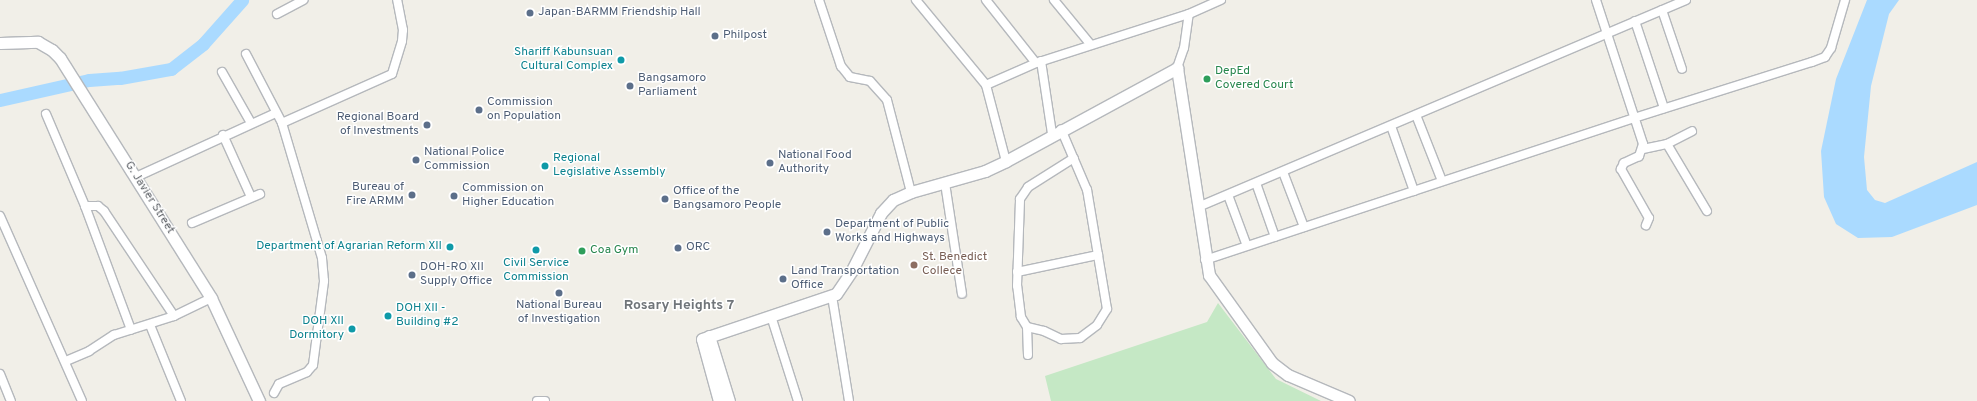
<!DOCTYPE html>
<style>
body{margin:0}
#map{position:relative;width:1977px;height:401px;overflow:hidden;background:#f1efe8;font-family:Overpass,sans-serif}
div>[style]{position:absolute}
.green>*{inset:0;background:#c5e8c5}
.water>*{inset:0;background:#aadaff}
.river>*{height:13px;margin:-6.5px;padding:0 6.5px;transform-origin:6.5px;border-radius:6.5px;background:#aadaff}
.roads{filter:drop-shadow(1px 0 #b5b8bc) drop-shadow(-1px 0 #b5b8bc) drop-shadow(0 1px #b5b8bc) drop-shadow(0 -1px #b5b8bc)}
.street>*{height:8px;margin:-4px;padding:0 4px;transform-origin:4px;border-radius:4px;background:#fff}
.secondary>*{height:11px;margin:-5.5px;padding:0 5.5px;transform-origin:5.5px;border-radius:5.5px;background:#fff}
.dots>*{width:11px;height:11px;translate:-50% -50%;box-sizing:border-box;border:2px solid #fff;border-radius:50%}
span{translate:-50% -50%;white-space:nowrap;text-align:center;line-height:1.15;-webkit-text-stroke:3px #fff;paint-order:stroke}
.service-label{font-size:12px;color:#4e5e75}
.left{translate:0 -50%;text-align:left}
.right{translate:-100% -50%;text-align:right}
.culture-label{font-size:12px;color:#0d838f}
.leisure-label{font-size:12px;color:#27864d}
.street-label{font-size:12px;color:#5f6368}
.education-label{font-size:12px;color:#785e54}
.quarter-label{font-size:14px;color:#70757a;font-weight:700}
</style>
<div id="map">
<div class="green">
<div style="clip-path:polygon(1218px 303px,1276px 379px,1321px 401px,1051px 401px,1045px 376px,1207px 322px)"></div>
</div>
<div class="water">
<div style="clip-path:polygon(1867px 0,1899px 0,1889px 14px,1871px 86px,1864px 157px,1867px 190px,1875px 200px,1885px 203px,1977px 162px,1977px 205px,1892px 237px,1858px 238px,1836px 224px,1824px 197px,1821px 151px,1836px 79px)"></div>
</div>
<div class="river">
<div style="left:0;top:100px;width:91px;rotate:-12.7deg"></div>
<div style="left:89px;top:80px;width:31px;rotate:-4deg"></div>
<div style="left:120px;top:78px;width:52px;rotate:-10deg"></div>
<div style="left:171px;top:69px;width:41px;rotate:-38deg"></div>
<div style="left:203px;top:44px;width:59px;rotate:-48.4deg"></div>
</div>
<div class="roads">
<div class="street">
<div style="left:819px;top:0;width:70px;rotate:71.6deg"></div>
<div style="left:841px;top:66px;width:14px;rotate:51deg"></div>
<div style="left:850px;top:77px;width:20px;rotate:11deg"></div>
<div style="left:870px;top:81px;width:25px;rotate:48deg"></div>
<div style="left:887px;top:100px;width:95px;rotate:75.4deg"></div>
<div style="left:916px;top:0;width:110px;rotate:50.5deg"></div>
<div style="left:986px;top:85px;width:79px;rotate:75.3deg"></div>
<div style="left:986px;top:0;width:80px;rotate:51.6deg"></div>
<div style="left:1054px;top:0;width:58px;rotate:50.6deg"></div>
<div style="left:1596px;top:0;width:151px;rotate:71.9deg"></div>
<div style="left:1643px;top:144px;width:13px;rotate:108deg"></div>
<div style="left:1639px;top:156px;width:17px;rotate:155deg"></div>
<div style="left:1624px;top:163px;width:7px;rotate:117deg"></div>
<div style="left:1621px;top:169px;width:56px;rotate:60.3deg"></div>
<div style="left:1649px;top:218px;width:8px;rotate:113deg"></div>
<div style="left:1662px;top:10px;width:62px;rotate:71.3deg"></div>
<div style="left:277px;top:14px;width:30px;rotate:-28deg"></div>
<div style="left:1635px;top:21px;width:92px;rotate:71.6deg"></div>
<div style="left:246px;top:54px;width:78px;rotate:62.4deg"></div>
<div style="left:1041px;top:61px;width:74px;rotate:81.4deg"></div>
<div style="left:1177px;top:68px;width:21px;rotate:-71deg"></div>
<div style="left:1184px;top:48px;width:34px;rotate:-82deg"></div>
<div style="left:222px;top:72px;width:59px;rotate:60.4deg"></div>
<div style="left:986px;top:85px;width:55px;rotate:-23.7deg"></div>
<div style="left:1036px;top:63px;width:161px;rotate:-17.8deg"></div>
<div style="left:1189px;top:14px;width:35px;rotate:-24deg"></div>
<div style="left:46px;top:114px;width:100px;rotate:67deg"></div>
<div style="left:85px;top:206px;width:132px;rotate:69.6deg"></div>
<div style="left:1416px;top:115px;width:71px;rotate:68.5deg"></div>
<div style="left:1391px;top:126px;width:69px;rotate:70.5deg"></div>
<div style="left:223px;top:135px;width:68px;rotate:65.7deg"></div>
<div style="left:1667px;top:144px;width:78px;rotate:59.2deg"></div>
<div style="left:1643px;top:149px;width:25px;rotate:-12deg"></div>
<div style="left:1667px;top:144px;width:28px;rotate:-27deg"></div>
<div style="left:1283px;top:172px;width:59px;rotate:69.1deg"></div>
<div style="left:136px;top:177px;width:154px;rotate:-24.6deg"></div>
<div style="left:945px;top:183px;width:112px;rotate:81.3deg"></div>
<div style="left:1256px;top:183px;width:57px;rotate:70.6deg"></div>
<div style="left:1228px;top:195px;width:54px;rotate:69.6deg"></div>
<div style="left:85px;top:206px;width:13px"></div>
<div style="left:98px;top:206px;width:8px;rotate:40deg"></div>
<div style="left:104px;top:211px;width:126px;rotate:56.3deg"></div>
<div style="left:1198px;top:207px;width:530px;rotate:-22.99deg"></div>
<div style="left:0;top:216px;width:202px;rotate:66.1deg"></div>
<div style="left:192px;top:223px;width:74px;rotate:-23.1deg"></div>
<div style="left:1205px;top:260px;width:452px;rotate:-18.3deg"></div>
<div style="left:1634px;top:118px;width:187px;rotate:-17.5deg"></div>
<div style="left:1812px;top:62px;width:14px;rotate:-21deg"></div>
<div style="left:1825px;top:57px;width:11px;rotate:-56deg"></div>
<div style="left:1831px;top:48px;width:50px;rotate:-73.7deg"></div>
<div style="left:1017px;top:272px;width:83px;rotate:-11.9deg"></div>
<div style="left:832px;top:296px;width:106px;rotate:80.8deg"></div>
<div style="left:771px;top:316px;width:89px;rotate:72.4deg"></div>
<div style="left:150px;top:325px;width:82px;rotate:67.8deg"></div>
<div style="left:1027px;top:327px;width:17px;rotate:13deg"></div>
<div style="left:1044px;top:331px;width:19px;rotate:25deg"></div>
<div style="left:1061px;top:339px;width:19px;rotate:-3deg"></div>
<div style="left:1080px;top:338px;width:21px;rotate:-37deg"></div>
<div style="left:1097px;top:325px;width:19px;rotate:-58deg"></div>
<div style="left:1107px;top:309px;width:121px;rotate:-99.5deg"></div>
<div style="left:1087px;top:190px;width:66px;rotate:-113.1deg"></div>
<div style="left:1028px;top:355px;width:28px;rotate:-92deg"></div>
<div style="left:1027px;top:327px;width:12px;rotate:-121deg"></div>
<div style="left:1021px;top:317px;width:31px;rotate:-97deg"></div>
<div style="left:1017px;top:286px;width:87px;rotate:-88deg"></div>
<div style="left:1020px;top:199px;width:14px;rotate:-56deg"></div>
<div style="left:1028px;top:187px;width:54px;rotate:-32.2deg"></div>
<div style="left:66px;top:361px;width:25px;rotate:-23deg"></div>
<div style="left:89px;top:351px;width:30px;rotate:-33deg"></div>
<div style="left:114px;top:335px;width:63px;rotate:-17.6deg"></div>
<div style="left:174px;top:316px;width:41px;rotate:-25.9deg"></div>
<div style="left:0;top:374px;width:29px;rotate:68deg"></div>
<div style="left:274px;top:393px;width:10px;rotate:-61deg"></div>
<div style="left:279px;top:384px;width:30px;rotate:-23deg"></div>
<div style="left:307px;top:372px;width:9px;rotate:-49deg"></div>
<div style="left:313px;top:365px;width:85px;rotate:-82.5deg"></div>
<div style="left:324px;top:281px;width:23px;rotate:-95deg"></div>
<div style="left:322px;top:258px;width:141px;rotate:-106.5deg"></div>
<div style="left:282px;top:123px;width:120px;rotate:-24deg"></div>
<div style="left:392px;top:74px;width:34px;rotate:-73deg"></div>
<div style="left:402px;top:41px;width:11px;rotate:-85deg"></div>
<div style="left:403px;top:30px;width:31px;rotate:-101deg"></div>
<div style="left:537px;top:401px;width:8px"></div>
</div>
<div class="secondary">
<div style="left:0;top:43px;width:38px;rotate:-2deg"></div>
<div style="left:38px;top:42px;width:16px;rotate:30deg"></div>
<div style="left:52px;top:50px;width:11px;rotate:45deg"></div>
<div style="left:60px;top:58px;width:284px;rotate:57.8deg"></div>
<div style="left:211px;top:298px;width:114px;rotate:65deg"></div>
<div style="left:709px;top:336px;width:68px;rotate:72.9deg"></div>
<div style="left:719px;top:401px;width:64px;rotate:-105.3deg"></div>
<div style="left:702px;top:339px;width:141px;rotate:-18.6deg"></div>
<div style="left:836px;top:294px;width:29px;rotate:-56deg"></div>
<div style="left:852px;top:270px;width:64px;rotate:-63deg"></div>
<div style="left:881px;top:213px;width:18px;rotate:-47deg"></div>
<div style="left:893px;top:200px;width:20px;rotate:-24deg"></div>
<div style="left:911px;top:192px;width:77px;rotate:-15.8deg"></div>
<div style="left:985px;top:171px;width:23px;rotate:-25deg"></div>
<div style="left:1006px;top:161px;width:195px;rotate:-28.5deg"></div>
<div style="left:1177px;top:68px;width:209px;rotate:81.2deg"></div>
<div style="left:1209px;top:275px;width:108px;rotate:54.4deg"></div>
<div style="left:1272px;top:363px;width:20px;rotate:37deg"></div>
<div style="left:1288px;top:375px;width:66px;rotate:23.1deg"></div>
</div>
</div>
<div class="dots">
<div style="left:530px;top:13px;background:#5c6f8a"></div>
<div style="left:715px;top:36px;background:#5c6f8a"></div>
<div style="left:621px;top:60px;background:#0f9aa8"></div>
<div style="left:1207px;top:79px;background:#2e9e5b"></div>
<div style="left:630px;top:86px;background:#5c6f8a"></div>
<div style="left:479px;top:110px;background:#5c6f8a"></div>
<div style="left:427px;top:125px;background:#5c6f8a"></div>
<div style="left:416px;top:160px;background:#5c6f8a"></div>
<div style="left:770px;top:163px;background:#5c6f8a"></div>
<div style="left:545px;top:166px;background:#0f9aa8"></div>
<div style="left:412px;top:195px;background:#5c6f8a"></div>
<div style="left:454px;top:196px;background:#5c6f8a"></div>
<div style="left:665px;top:199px;background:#5c6f8a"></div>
<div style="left:827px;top:232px;background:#5c6f8a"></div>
<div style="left:450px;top:247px;background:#0f9aa8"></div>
<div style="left:678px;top:248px;background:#5c6f8a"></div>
<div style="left:536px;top:250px;background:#0f9aa8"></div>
<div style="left:582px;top:251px;background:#2e9e5b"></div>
<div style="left:914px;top:265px;background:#8d6e63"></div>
<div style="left:412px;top:275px;background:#5c6f8a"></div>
<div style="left:783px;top:279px;background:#5c6f8a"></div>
<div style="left:559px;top:293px;background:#5c6f8a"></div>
<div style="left:388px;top:316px;background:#0f9aa8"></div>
<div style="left:352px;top:329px;background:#0f9aa8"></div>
</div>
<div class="service-label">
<span class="left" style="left:538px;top:13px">Japan-BARMM Friendship Hall</span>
<span class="left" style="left:723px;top:36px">Philpost</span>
<span class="left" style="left:638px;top:86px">Bangsamoro<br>Parliament</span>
<span class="left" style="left:487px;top:110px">Commission<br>on Population</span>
<span class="right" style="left:419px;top:125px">Regional Board<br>of Investments</span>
<span class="left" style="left:424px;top:160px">National Police<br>Commission</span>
<span class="left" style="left:778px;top:163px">National Food<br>Authority</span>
<span class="right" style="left:404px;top:195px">Bureau of<br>Fire ARMM</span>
<span class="left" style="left:462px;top:196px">Commission on<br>Higher Education</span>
<span class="left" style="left:673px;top:199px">Office of the<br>Bangsamoro People</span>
<span class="left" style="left:835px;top:232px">Department of Public<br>Works and Highways</span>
<span class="left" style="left:686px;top:248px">ORC</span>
<span class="left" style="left:420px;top:275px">DOH-RO XII<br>Supply Office</span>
<span class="left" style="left:791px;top:279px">Land Transportation<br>Office</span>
<span style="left:559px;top:313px">National Bureau<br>of Investigation</span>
</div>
<div class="culture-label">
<span class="right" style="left:613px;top:60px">Shariff Kabunsuan<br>Cultural Complex</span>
<span class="left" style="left:553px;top:166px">Regional<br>Legislative Assembly</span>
<span class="right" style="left:442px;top:247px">Department of Agrarian Reform XII</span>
<span style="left:536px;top:271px">Civil Service<br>Commission</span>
<span class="left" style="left:396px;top:316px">DOH XII -<br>Building #2</span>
<span class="right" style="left:344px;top:329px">DOH XII<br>Dormitory</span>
</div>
<div class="leisure-label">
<span class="left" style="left:1215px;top:79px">DepEd<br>Covered Court</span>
<span class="left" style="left:590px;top:251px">Coa Gym</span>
</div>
<div class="street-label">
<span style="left:149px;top:198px;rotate:58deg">G. Javier Street</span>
</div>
<div class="education-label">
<span class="left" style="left:922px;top:265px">St. Benedict<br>Collece</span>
</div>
<div class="quarter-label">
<span style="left:679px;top:306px">Rosary Heights 7</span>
</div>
</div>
